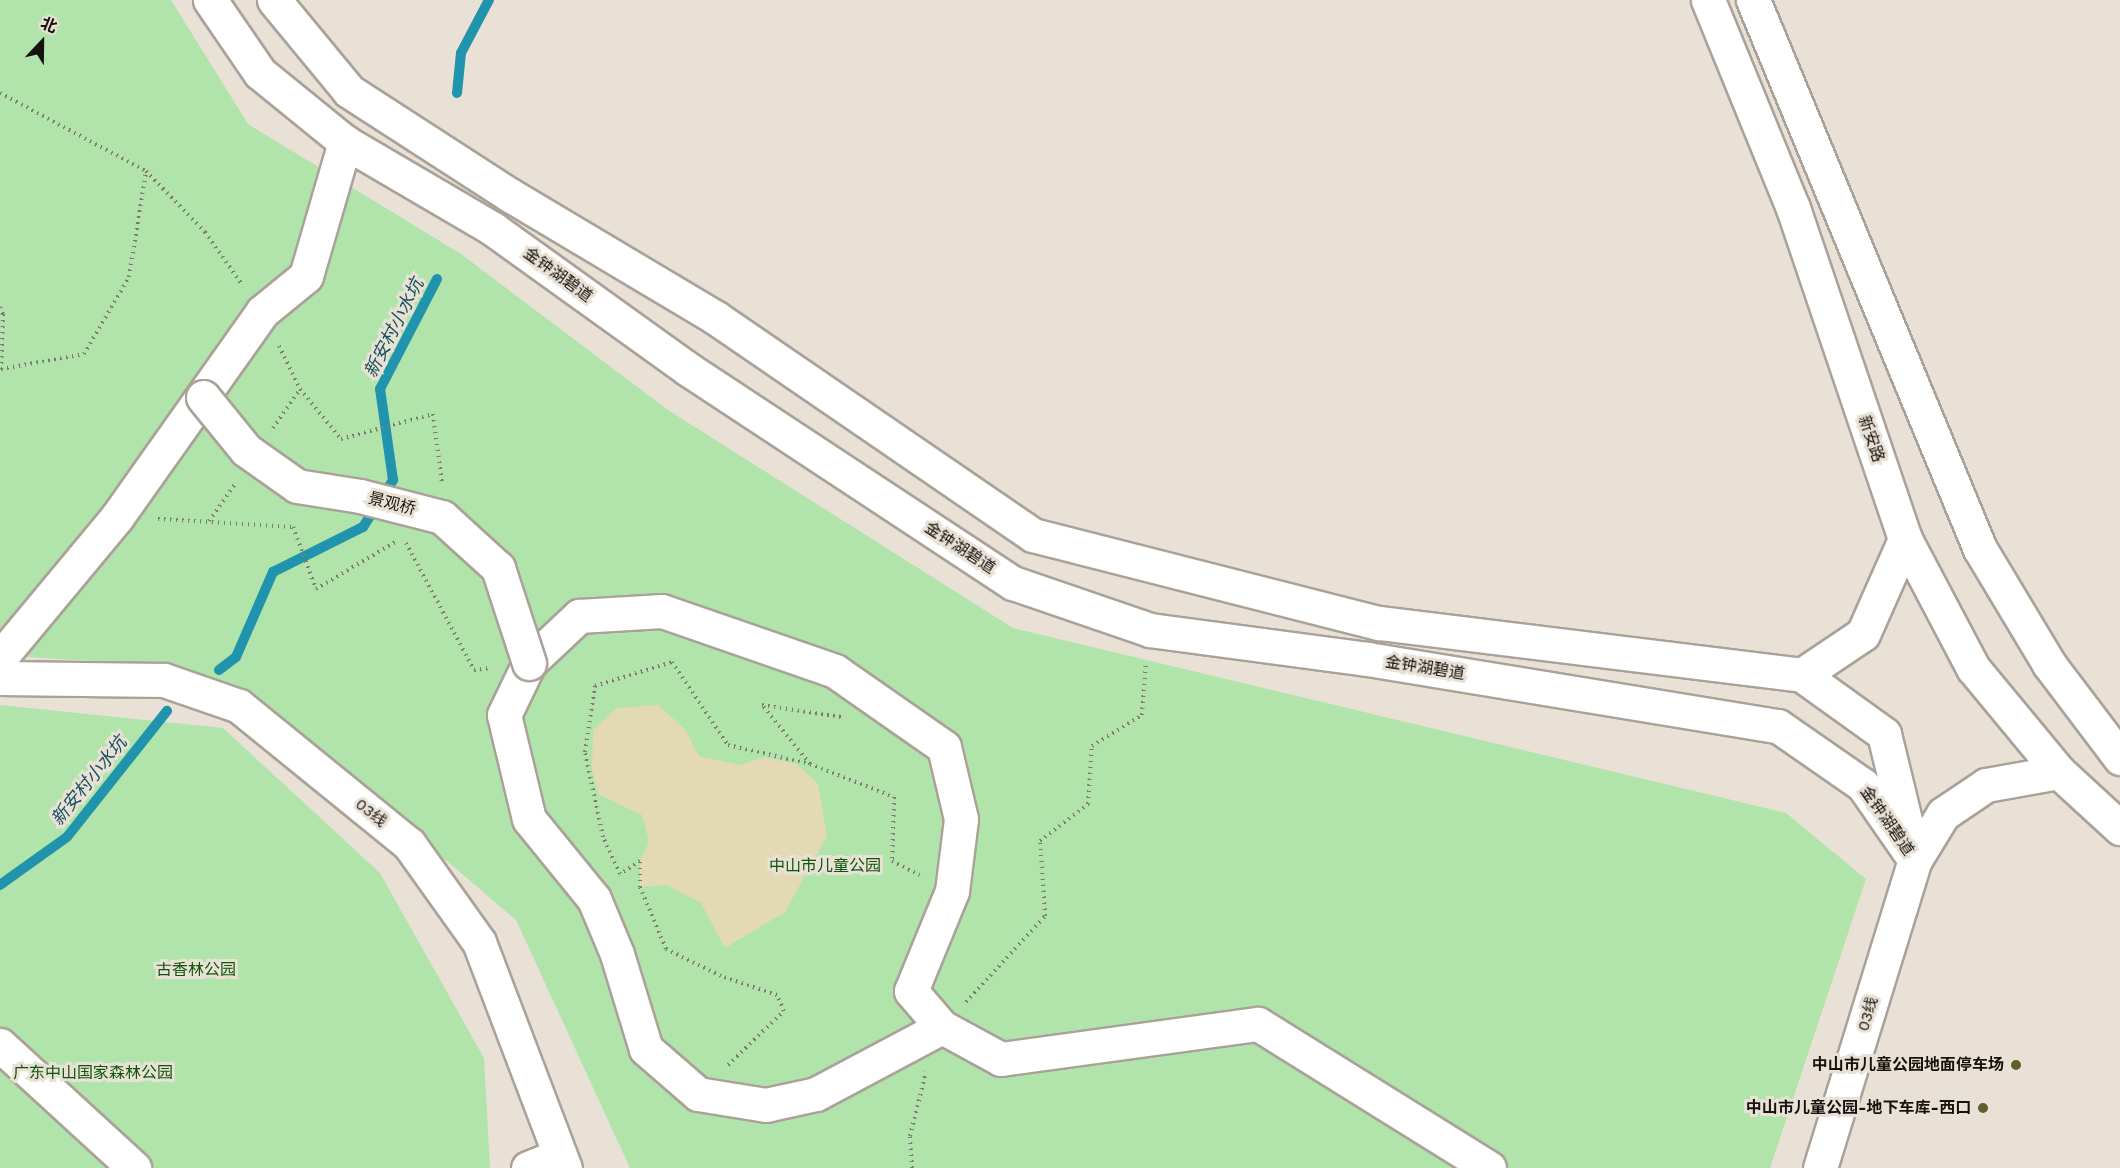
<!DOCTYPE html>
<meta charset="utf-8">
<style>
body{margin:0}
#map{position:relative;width:2120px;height:1168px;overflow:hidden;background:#e9e1d6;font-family:"Work Sans","Noto Sans SC",sans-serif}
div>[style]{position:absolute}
.green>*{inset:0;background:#b0e4ab}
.sand>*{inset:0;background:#e3d9b4}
.stream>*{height:10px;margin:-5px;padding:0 5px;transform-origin:5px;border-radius:5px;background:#2194ad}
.path>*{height:4px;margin-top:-2px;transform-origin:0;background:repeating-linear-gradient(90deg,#7e7971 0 1.5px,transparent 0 6px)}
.roads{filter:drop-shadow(2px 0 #aaa298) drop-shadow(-2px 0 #aaa298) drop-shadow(0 2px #aaa298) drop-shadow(0 -2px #aaa298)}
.minor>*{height:33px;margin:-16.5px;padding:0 16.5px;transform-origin:16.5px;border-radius:16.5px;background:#fff}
.bridges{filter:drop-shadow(2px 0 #aaa298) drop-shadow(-2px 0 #aaa298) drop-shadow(0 2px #aaa298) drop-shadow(0 -2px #aaa298)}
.minor-bridge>*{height:33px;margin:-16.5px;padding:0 16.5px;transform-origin:16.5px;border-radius:16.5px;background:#fff}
.dots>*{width:16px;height:16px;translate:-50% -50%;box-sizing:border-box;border:3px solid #e9e1d6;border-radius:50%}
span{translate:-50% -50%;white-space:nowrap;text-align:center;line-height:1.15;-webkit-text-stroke:6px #e9e1d6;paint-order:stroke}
.street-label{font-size:16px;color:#16130f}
.park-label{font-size:16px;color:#0d5609}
.poi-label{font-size:16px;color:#16130f;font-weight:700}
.right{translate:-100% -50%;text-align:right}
.water-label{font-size:18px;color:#13505d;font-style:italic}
.north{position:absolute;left:12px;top:12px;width:60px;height:60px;-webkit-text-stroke:4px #e9e1d6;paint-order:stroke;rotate:22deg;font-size:16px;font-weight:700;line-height:24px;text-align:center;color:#16130f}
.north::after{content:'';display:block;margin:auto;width:21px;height:27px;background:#16130f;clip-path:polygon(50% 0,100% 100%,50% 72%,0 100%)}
</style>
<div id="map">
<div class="green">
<div style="clip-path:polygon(0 0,171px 0,248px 124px,461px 254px,668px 410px,1013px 628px,1786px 813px,1866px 879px,1770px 1168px,630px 1168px,516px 920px,249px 692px,174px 667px,0 655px)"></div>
<div style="clip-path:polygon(0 705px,223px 728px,380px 873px,484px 1058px,490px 1168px,0 1168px)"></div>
</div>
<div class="sand">
<div style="clip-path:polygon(658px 705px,685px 729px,699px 756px,740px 765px,765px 757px,797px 764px,818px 784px,827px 836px,785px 912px,725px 948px,701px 903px,666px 885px,640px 887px,640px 861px,649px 842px,642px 815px,599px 795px,592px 771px,593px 730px,617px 708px)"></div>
</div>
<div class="stream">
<div style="left:457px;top:93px;width:40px;rotate:-84.3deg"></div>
<div style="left:461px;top:53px;width:60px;rotate:-62.2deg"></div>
<div style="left:219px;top:670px;width:21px;rotate:-37deg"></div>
<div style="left:236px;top:657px;width:93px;rotate:-66.5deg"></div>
<div style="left:273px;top:572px;width:101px;rotate:-26.6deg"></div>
<div style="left:363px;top:527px;width:56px;rotate:-57.4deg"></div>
<div style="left:393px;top:480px;width:92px;rotate:-98.1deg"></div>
<div style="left:380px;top:389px;width:124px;rotate:-62.6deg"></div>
<div style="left:0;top:885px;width:82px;rotate:-35.6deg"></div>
<div style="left:67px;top:837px;width:161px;rotate:-51.6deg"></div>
</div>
<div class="path">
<div style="left:0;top:93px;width:166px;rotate:28.1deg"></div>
<div style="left:146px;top:171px;width:85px;rotate:46deg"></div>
<div style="left:205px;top:232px;width:66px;rotate:54.9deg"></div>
<div style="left:0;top:307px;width:8px;rotate:67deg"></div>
<div style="left:3px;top:314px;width:55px;rotate:92.1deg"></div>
<div style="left:1px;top:369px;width:84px;rotate:-10.2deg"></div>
<div style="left:84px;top:354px;width:89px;rotate:-59.7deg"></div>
<div style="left:129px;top:277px;width:106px;rotate:-80.8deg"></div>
<div style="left:279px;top:346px;width:48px;rotate:64deg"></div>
<div style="left:300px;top:389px;width:65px;rotate:50.6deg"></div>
<div style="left:341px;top:439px;width:95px;rotate:-15.2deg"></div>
<div style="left:433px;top:414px;width:70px;rotate:82.6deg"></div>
<div style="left:273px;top:428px;width:47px;rotate:-55.3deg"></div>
<div style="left:158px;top:519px;width:135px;rotate:3.4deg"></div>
<div style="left:293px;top:527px;width:66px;rotate:69.6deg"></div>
<div style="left:316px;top:589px;width:94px;rotate:-30.7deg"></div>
<div style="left:209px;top:521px;width:45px;rotate:-54.9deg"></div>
<div style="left:406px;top:543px;width:144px;rotate:61.8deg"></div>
<div style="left:474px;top:670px;width:16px;rotate:-7deg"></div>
<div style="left:810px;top:764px;width:90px;rotate:21.4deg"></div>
<div style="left:894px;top:797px;width:64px;rotate:91.8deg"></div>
<div style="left:892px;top:861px;width:31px;rotate:27deg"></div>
<div style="left:966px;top:1002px;width:117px;rotate:-47.4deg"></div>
<div style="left:1045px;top:916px;width:75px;rotate:-93.8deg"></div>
<div style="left:1040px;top:841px;width:61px;rotate:-37.6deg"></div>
<div style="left:1088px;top:804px;width:58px;rotate:-86.1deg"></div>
<div style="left:1092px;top:746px;width:59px;rotate:-31.8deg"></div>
<div style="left:1142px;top:715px;width:52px;rotate:-85.6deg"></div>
<div style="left:728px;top:1065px;width:78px;rotate:-44deg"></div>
<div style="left:784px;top:1011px;width:17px;rotate:-114deg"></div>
<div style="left:777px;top:995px;width:59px;rotate:-161.3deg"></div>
<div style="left:721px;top:976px;width:61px;rotate:-153.9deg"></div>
<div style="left:666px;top:949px;width:67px;rotate:-112.8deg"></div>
<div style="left:640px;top:887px;width:26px;rotate:-90deg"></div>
<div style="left:640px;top:861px;width:24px;rotate:147deg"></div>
<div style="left:620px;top:874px;width:41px;rotate:-114.7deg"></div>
<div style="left:603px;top:837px;width:87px;rotate:-102deg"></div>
<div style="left:585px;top:752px;width:67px;rotate:-81.4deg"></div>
<div style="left:595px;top:686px;width:81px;rotate:-17.3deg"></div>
<div style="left:672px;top:662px;width:100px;rotate:56deg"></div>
<div style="left:728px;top:745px;width:84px;rotate:13deg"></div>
<div style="left:810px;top:764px;width:76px;rotate:-129.1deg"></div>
<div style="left:762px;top:705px;width:80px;rotate:8.6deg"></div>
<div style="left:912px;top:1168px;width:32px;rotate:-94deg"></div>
<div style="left:910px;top:1136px;width:66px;rotate:-76deg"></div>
</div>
<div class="roads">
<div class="minor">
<div style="left:210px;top:0;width:88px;rotate:55.6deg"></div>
<div style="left:260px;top:73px;width:109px;rotate:39.1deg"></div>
<div style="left:345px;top:142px;width:172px;rotate:30.4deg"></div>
<div style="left:493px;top:229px;width:240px;rotate:35.7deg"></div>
<div style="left:688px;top:369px;width:389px;rotate:33.4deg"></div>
<div style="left:1013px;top:583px;width:145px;rotate:18.9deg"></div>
<div style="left:1150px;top:630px;width:219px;rotate:7.6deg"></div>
<div style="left:1367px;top:659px;width:416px;rotate:9.3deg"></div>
<div style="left:1778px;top:726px;width:103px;rotate:34.8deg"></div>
<div style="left:1863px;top:785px;width:91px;rotate:55.3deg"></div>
<div style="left:274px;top:0;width:118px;rotate:50.5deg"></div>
<div style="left:349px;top:91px;width:192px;rotate:32.9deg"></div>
<div style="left:510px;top:195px;width:240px;rotate:30.8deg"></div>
<div style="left:716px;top:318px;width:384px;rotate:34.4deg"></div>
<div style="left:1033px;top:535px;width:357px;rotate:14.3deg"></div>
<div style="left:1379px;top:623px;width:426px;rotate:7deg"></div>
<div style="left:1802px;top:675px;width:101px;rotate:35.7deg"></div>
<div style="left:1884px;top:734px;width:110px;rotate:76.3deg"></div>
<div style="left:1708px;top:0;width:225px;rotate:67.8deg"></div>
<div style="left:1793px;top:208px;width:349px;rotate:71.3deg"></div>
<div style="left:1905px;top:539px;width:146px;rotate:62.2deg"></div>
<div style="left:1973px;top:668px;width:135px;rotate:50.4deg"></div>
<div style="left:2059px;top:772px;width:83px;rotate:42.6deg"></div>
<div style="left:1753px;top:0;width:594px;rotate:67.54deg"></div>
<div style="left:1980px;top:549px;width:134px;rotate:59deg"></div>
<div style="left:2049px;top:664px;width:118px;rotate:52.9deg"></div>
<div style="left:0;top:658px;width:183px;rotate:-50.3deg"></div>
<div style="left:117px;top:517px;width:251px;rotate:-54.7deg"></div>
<div style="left:262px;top:312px;width:57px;rotate:-39.3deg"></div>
<div style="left:306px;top:276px;width:140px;rotate:-73.8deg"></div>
<div style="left:1802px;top:675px;width:73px;rotate:-33.9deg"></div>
<div style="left:1863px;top:634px;width:104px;rotate:-66.1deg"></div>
<div style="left:0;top:678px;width:164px;rotate:0.7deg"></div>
<div style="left:164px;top:680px;width:79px;rotate:19.1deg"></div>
<div style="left:239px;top:706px;width:219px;rotate:39.1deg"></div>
<div style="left:409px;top:844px;width:120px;rotate:54.5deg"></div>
<div style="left:479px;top:942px;width:242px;rotate:69.2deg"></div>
<div style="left:942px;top:1027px;width:143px;rotate:152deg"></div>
<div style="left:816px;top:1094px;width:51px;rotate:167.6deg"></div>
<div style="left:766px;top:1105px;width:69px;rotate:-170.8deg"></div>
<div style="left:698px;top:1094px;width:69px;rotate:-139.1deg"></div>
<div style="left:646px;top:1049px;width:99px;rotate:-107deg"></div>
<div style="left:617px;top:954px;width:60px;rotate:-112.7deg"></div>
<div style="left:594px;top:899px;width:103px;rotate:-129.1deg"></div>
<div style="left:529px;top:819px;width:107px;rotate:-103.5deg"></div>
<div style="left:504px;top:715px;width:58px;rotate:-64.3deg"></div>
<div style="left:529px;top:663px;width:69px;rotate:-43.2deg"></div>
<div style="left:579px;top:616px;width:83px;rotate:-3.4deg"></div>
<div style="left:662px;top:611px;width:183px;rotate:19.1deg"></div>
<div style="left:835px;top:671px;width:133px;rotate:34.9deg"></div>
<div style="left:944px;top:747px;width:74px;rotate:76.7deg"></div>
<div style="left:961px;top:819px;width:73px;rotate:97.1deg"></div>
<div style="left:952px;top:891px;width:108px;rotate:112.3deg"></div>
<div style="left:911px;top:991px;width:48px;rotate:49.3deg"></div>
<div style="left:942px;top:1027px;width:67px;rotate:28.5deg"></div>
<div style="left:1001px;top:1059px;width:259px;rotate:-7.8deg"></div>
<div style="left:1258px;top:1024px;width:272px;rotate:31.9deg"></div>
<div style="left:0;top:1045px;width:182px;rotate:42.5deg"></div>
<div style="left:528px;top:1168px;width:32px;rotate:-22deg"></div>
<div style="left:1820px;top:1168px;width:322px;rotate:-72.9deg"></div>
<div style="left:1915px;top:860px;width:54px;rotate:-58.7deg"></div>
<div style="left:1943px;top:814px;width:52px;rotate:-34deg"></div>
<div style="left:1986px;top:785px;width:74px;rotate:-10.1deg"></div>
</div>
</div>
<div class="bridges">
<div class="minor-bridge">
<div style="left:203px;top:397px;width:68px;rotate:50.9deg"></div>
<div style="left:246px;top:450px;width:62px;rotate:35.2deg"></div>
<div style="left:297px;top:486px;width:64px;rotate:9deg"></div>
<div style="left:360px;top:496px;width:85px;rotate:14.4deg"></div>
<div style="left:442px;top:517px;width:76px;rotate:42.3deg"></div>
<div style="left:498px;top:568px;width:100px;rotate:71.9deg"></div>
</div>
</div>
<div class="dots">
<div style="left:2016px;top:1065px;background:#5d5f2d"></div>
<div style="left:1983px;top:1108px;background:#5d5f2d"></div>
</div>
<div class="street-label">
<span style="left:558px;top:275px;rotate:36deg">金钟湖碧道</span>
<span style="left:1871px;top:439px;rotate:71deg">新安路</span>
<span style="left:392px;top:504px;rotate:14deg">景观桥</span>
<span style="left:960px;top:548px;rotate:33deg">金钟湖碧道</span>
<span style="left:1425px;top:668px;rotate:9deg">金钟湖碧道</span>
<span style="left:371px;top:813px;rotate:39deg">03线</span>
<span style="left:1887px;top:821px;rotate:55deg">金钟湖碧道</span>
<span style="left:1868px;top:1014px;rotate:-73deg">03线</span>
</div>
<div class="park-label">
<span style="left:825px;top:866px">中山市儿童公园</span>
<span style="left:196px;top:970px">古香林公园</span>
<span style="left:93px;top:1073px">广东中山国家森林公园</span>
</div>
<div class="poi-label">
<span class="right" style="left:2004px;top:1065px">中山市儿童公园地面停车场</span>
<span class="right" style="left:1971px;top:1108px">中山市儿童公园-地下车库-西口</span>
</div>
<div class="water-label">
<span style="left:394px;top:328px;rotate:-63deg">新安村小水坑</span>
<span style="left:89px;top:781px;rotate:-51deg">新安村小水坑</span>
</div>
<div class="north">北</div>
</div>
